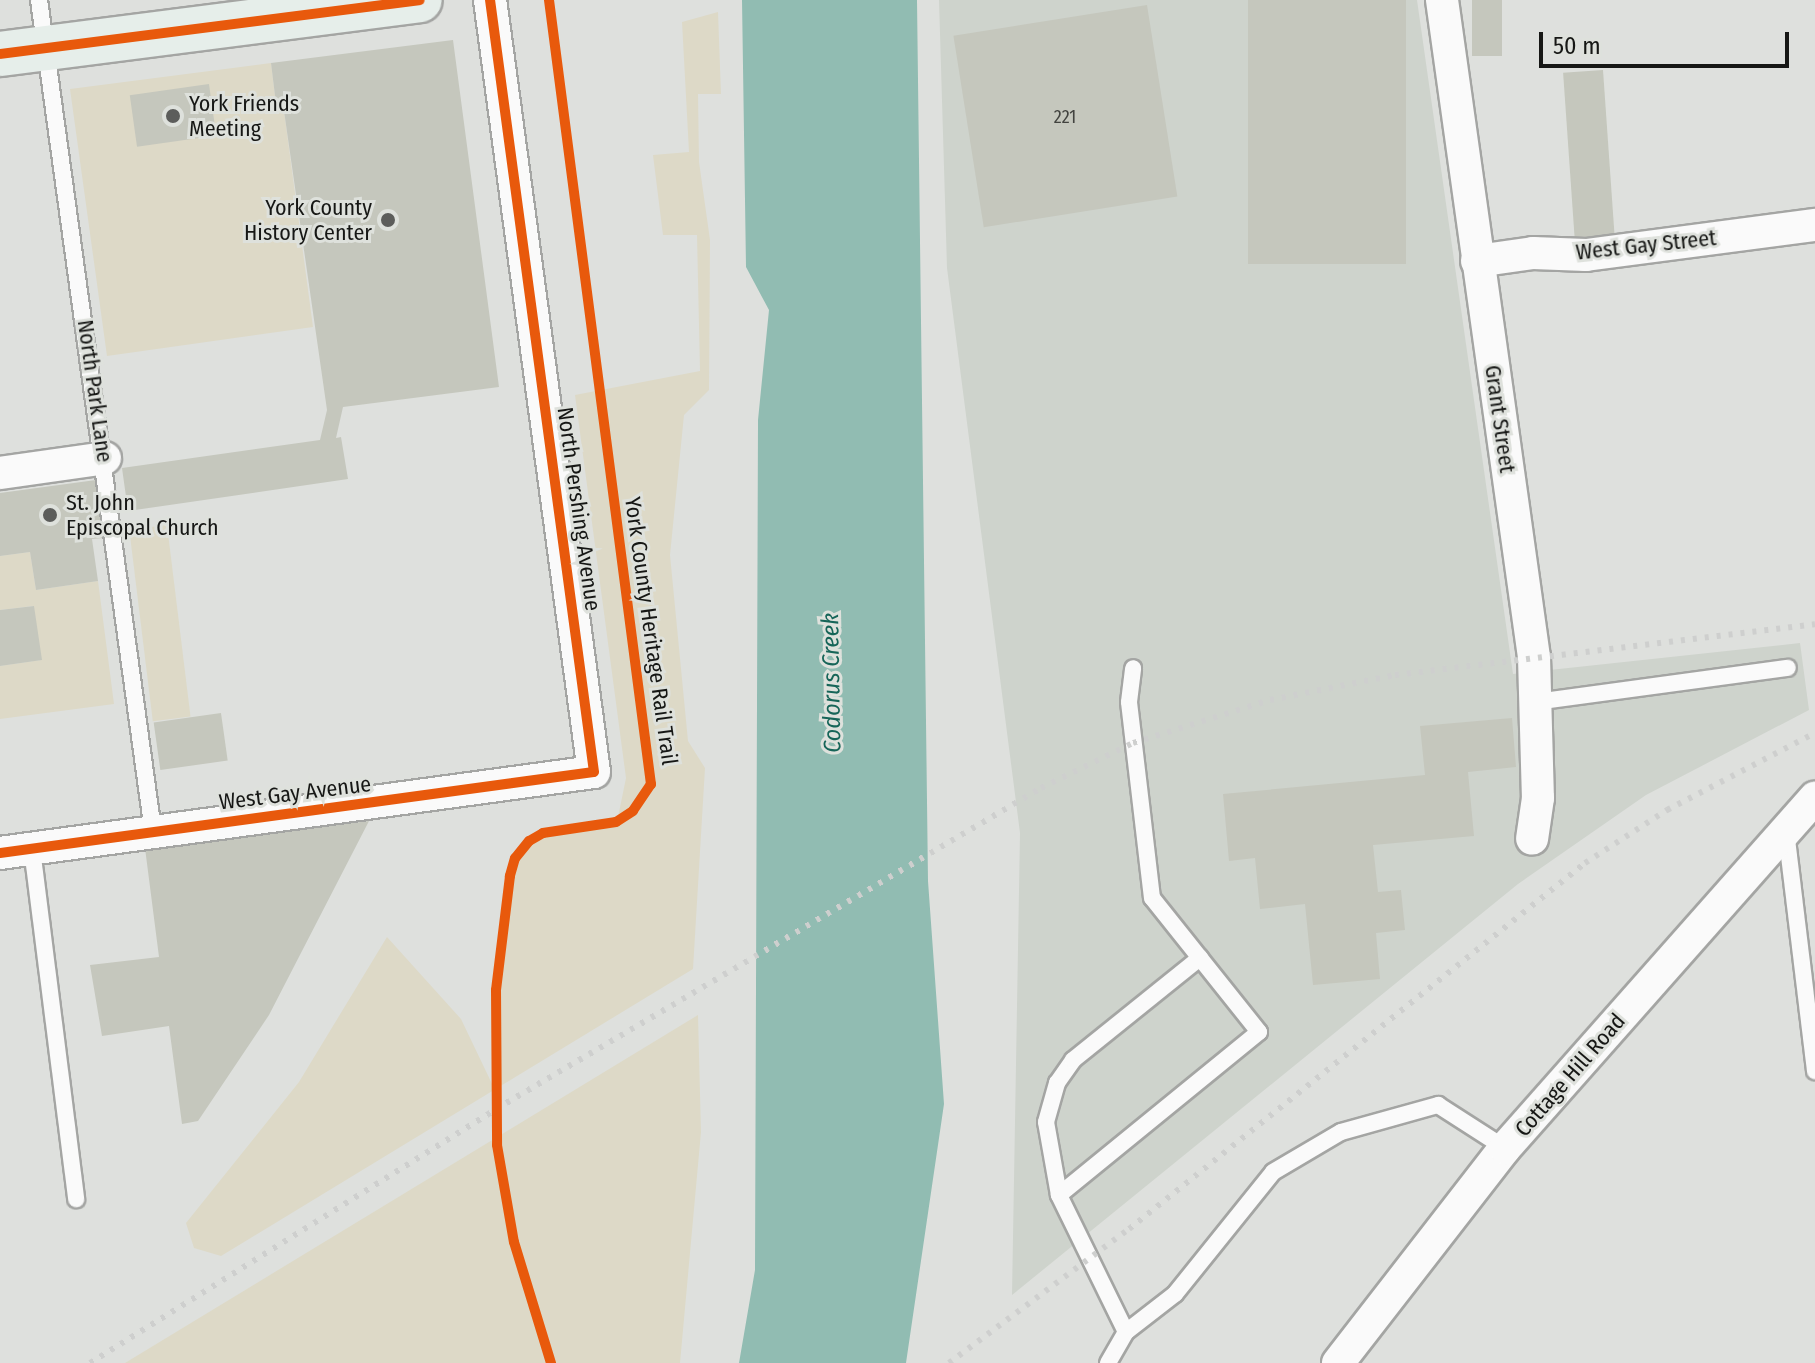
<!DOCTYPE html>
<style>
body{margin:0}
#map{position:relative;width:1815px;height:1363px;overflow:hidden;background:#dee0dd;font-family:"Fira Sans Condensed",sans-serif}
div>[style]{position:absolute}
.built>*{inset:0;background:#ced3cc}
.green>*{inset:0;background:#ddd9c7;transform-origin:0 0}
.water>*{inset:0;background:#91bcb2}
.building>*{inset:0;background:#c5c7bd;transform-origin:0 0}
.roads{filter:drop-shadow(2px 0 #a4a5a3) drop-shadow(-2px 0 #a4a5a3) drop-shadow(0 2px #a4a5a3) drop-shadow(0 -2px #a4a5a3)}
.service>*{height:16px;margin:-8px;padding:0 8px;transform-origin:8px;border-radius:8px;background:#fafafa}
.minor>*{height:32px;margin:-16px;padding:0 16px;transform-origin:16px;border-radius:16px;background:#fafafa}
.primary>*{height:44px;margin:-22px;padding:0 22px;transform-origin:22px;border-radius:22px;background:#e6eeea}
.rail>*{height:6px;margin-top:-3px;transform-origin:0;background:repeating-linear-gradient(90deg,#cecfce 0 4px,transparent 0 12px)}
.cycleway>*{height:10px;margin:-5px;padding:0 5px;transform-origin:5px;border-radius:5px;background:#e8590c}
.dots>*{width:22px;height:22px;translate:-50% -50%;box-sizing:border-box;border:4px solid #dee1dc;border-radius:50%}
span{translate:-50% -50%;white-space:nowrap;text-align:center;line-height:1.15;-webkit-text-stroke:6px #dee1dc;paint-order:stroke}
.number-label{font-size:18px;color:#42433f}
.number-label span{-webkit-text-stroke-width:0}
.poi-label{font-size:22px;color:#161715}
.left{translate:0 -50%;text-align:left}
.right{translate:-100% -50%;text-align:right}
.street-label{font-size:22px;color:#161715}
.water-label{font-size:24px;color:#166558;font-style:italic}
.scale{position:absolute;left:1539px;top:32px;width:250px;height:36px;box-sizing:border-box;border:4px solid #161715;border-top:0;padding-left:10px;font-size:24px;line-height:28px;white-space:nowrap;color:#161715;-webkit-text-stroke:6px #dee1dc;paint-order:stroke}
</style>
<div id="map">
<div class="built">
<div style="clip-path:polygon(939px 0,1417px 0,1513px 674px,1800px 643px,1809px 710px,1646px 795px,1518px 884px,1012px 1295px,1020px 833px,947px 268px)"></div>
</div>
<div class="green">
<div style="clip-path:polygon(718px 12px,721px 94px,698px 94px,699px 162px,710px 240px,709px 390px,684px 415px,670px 555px,688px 741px,705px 768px,693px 969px,221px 1256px,194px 1248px,186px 1223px,299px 1082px,387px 937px,461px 1019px,494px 1088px,496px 990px,515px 858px,543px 833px,617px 822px,626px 778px,575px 395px,700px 371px,697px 235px,663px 235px,653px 155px,689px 152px,682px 22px)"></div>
<div style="clip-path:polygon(271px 63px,277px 112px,284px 111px,313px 327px,107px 356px,70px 89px)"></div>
<div style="left:167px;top:525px;width:193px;height:38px;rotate:83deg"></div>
<div style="clip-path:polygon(30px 552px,36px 590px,98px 581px,114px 704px,0 719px,0 666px,41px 660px,33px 606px,0 610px,0 556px)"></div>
<div style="clip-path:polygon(698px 1015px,701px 1132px,680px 1363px,125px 1363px)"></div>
</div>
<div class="water">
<div style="clip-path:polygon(742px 0,917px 0,928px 881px,944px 1104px,906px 1363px,739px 1363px,755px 1270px,758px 420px,769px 310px,746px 267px)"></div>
</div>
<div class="building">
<div style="left:1248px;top:0;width:158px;height:264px"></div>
<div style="left:1472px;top:0;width:30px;height:56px"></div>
<div style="left:1147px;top:5px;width:194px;height:196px;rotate:81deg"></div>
<div style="clip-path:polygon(453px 40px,499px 387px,343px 407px,336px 438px,341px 437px,348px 479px,128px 511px,122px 468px,320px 440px,327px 410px,284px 111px,277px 112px,271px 63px)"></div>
<div style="left:1603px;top:70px;width:169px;height:40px;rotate:86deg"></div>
<div style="left:209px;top:84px;width:52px;height:80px;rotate:82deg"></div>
<div style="clip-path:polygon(96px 480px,104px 538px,92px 539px,98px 581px,36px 590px,30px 552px,0 556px,0 493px)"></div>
<div style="clip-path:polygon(34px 606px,42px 660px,0 666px,0 610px)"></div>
<div style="left:221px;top:713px;width:48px;height:68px;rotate:82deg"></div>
<div style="clip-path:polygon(1512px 718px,1516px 767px,1468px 772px,1474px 836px,1373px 845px,1378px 892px,1401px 890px,1405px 930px,1376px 933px,1380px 979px,1313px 985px,1305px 904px,1260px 909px,1255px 858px,1229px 861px,1223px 794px,1425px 775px,1420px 726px)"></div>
<div style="clip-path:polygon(369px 821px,269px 1015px,198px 1121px,182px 1124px,169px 1026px,102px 1036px,90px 965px,159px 957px,145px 848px)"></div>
</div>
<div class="roads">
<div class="service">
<div style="left:39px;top:0;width:839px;rotate:82.19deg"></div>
<div style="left:1535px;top:702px;width:255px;rotate:-7.7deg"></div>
<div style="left:1786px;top:831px;width:242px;rotate:83.1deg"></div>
<div style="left:32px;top:849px;width:353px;rotate:82.8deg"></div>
<div style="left:1059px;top:1195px;width:74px;rotate:-100.1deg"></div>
<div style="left:1046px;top:1122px;width:41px;rotate:-74.2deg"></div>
<div style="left:1057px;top:1083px;width:28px;rotate:-55deg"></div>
<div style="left:1073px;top:1060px;width:163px;rotate:-38.8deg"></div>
<div style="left:1126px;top:1332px;width:62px;rotate:-37.8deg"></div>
<div style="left:1175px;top:1294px;width:156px;rotate:-51.2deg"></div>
<div style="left:1273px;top:1172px;width:79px;rotate:-30.5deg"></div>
<div style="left:1341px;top:1132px;width:101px;rotate:-15.6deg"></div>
<div style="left:1438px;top:1105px;width:80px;rotate:32.7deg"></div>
<div style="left:1108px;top:1363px;width:36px;rotate:-60deg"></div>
<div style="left:1126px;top:1332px;width:153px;rotate:-116.1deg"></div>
<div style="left:1059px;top:1195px;width:258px;rotate:-39.2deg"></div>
<div style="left:1259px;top:1032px;width:171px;rotate:-128.6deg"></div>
<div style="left:1152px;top:898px;width:197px;rotate:-96.7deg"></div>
<div style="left:1129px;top:702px;width:34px;rotate:-83deg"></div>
</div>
<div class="minor">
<div style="left:1442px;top:0;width:663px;rotate:82.03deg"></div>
<div style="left:1534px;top:657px;width:141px;rotate:88.4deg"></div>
<div style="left:1538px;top:798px;width:41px;rotate:98.3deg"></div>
<div style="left:1477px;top:261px;width:57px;rotate:-8.1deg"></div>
<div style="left:1533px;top:253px;width:53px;rotate:2.2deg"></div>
<div style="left:1586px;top:255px;width:231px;rotate:-7.5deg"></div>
<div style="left:0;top:473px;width:106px;rotate:-8.1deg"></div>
<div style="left:0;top:853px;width:599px;rotate:-7.77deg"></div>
<div style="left:594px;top:772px;width:779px;rotate:-97.67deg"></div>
<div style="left:1338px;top:1363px;width:272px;rotate:-52.2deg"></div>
<div style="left:1505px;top:1148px;width:468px;rotate:-48.5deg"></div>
</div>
<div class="primary">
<div style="left:0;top:54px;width:423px;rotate:-7.3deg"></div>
</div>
</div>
<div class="rail">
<div style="left:90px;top:1363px;width:479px;rotate:-32deg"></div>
<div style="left:496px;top:1109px;width:633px;rotate:-30.5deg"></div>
<div style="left:1041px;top:788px;width:102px;rotate:-26.1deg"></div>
<div style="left:1133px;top:743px;width:144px;rotate:-17.4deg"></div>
<div style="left:1270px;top:700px;width:127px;rotate:-11.3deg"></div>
<div style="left:1395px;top:675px;width:423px;rotate:-6.9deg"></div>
<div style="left:949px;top:1363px;width:224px;rotate:-36.7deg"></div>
<div style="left:1129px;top:1229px;width:585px;rotate:-38.75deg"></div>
<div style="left:1585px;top:863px;width:98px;rotate:-32.9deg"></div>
<div style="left:1667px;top:810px;width:167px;rotate:-27.5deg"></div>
</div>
<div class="cycleway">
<div style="left:549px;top:0;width:791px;rotate:82.59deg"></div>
<div style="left:651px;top:784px;width:32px;rotate:124deg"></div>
<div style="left:633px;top:811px;width:20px;rotate:147deg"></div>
<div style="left:616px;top:822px;width:74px;rotate:171.4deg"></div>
<div style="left:543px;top:833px;width:16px;rotate:150deg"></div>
<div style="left:529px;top:841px;width:22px;rotate:129deg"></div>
<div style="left:515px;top:858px;width:19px;rotate:106deg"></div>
<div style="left:510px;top:876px;width:115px;rotate:97deg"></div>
<div style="left:496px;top:990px;width:155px;rotate:89.6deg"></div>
<div style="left:497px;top:1145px;width:98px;rotate:80.1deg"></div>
<div style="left:514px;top:1242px;width:127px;rotate:73deg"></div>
<div style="left:0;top:54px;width:423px;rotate:-7.3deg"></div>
<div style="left:0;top:853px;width:599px;rotate:-7.77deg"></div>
<div style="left:594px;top:772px;width:779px;rotate:-97.67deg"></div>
</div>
<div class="dots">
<div style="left:173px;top:116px;background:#5c5d5b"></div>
<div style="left:388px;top:220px;background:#5c5d5b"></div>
<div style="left:50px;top:515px;background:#5c5d5b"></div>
</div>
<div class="number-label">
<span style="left:1065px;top:117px">221</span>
</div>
<div class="poi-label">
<span class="left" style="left:189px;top:116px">York Friends<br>Meeting</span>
<span class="right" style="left:372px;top:220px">York County<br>History Center</span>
<span class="left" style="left:66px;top:515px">St. John<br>Episcopal Church</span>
</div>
<div class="street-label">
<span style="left:1646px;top:245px;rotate:-6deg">West Gay Street</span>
<span style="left:95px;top:391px;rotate:82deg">North Park Lane</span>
<span style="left:1500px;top:419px;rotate:82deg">Grant Street</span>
<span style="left:579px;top:509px;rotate:82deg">North Pershing Avenue</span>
<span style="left:651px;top:631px;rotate:82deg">York County Heritage Rail Trail</span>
<span style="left:295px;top:793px;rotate:-7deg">West Gay Avenue</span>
<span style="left:1570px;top:1075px;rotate:-49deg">Cottage Hill Road</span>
</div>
<div class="water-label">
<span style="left:832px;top:683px;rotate:-91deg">Codorus Creek</span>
</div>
<div class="scale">50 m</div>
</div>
